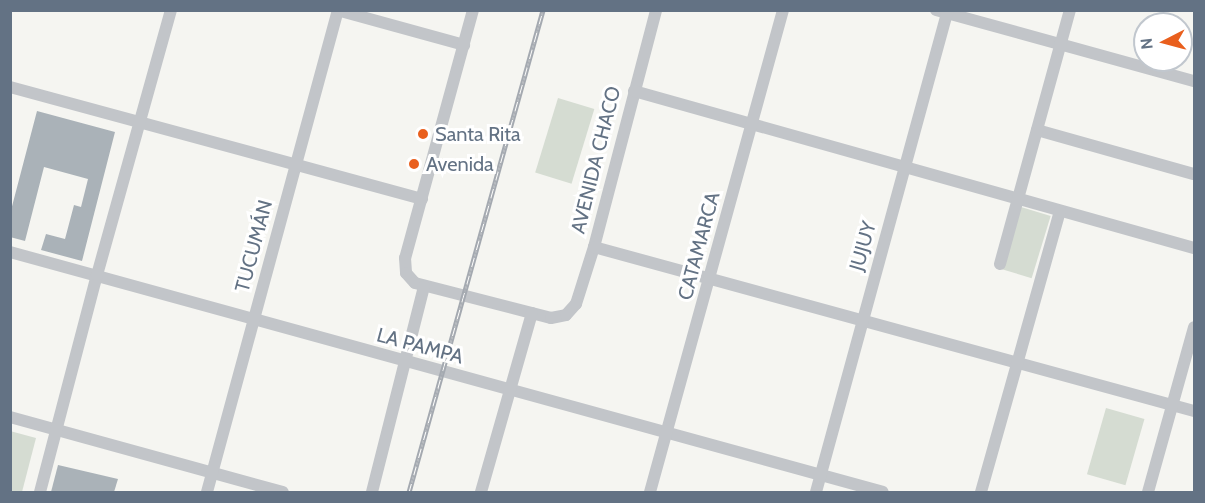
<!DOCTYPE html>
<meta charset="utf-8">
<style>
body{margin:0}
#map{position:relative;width:1205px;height:503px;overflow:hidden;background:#f5f5f1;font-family:Cabin,sans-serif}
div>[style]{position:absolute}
.green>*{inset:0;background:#d5dcd2;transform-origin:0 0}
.building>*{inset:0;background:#aab2b8}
.minor>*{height:12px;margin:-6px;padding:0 6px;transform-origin:6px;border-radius:6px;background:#c2c5c9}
.rail>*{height:5px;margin-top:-2.5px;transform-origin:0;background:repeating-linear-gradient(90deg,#fff 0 9px,#a4a9b0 0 18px);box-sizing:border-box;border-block:2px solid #a4a9b0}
.dots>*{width:16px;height:16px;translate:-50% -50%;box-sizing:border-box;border:3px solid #fff;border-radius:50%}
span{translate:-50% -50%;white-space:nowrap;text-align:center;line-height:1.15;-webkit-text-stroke:6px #fff;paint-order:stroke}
.poi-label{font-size:20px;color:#637284}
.left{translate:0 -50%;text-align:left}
.street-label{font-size:20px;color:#637284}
.frame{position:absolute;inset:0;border:12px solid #637284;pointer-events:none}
.north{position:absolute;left:1133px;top:12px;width:60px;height:60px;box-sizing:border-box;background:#fff;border:2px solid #c1c7ce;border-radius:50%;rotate:264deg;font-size:16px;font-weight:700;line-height:24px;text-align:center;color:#637284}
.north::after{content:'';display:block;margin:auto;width:21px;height:27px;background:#e95f1d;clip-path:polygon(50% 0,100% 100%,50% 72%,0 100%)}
</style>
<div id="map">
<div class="green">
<div style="left:558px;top:98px;width:38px;height:78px;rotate:17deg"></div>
<div style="left:1021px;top:207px;width:31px;height:65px;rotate:17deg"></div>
<div style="left:1106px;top:408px;width:40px;height:69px;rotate:16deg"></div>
<div style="clip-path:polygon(10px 431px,36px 438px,22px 492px,11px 492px)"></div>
</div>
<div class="building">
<div style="clip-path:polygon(37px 111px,115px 132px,82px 261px,41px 250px,46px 234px,65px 239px,74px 205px,81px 207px,88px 179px,44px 167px,25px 241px,10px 237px,10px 214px)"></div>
<div style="clip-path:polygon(58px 465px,118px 479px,114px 492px,51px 492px)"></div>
</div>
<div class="minor">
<div style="left:337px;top:10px;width:132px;rotate:15.4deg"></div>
<div style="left:473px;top:10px;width:257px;rotate:105.3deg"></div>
<div style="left:405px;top:258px;width:15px;rotate:86deg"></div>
<div style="left:406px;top:273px;width:13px;rotate:48deg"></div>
<div style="left:415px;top:283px;width:140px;rotate:14.4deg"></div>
<div style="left:551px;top:318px;width:15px;rotate:-11deg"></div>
<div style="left:566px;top:315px;width:15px;rotate:-48deg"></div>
<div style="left:576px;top:304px;width:60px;rotate:-72.5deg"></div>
<div style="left:594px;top:247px;width:245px;rotate:-75.3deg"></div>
<div style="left:936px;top:10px;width:268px;rotate:15.4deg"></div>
<div style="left:10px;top:87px;width:427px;rotate:15.2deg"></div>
<div style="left:634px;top:91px;width:582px;rotate:15.66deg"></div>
<div style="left:1037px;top:130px;width:163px;rotate:15.7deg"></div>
<div style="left:594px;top:247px;width:622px;rotate:15.29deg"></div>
<div style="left:10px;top:252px;width:905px;rotate:15.37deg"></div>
<div style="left:1000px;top:264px;width:263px;rotate:-74.6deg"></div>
<div style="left:10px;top:417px;width:283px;rotate:15.4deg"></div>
<div style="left:40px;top:492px;width:224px;rotate:-75.3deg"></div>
<div style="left:97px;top:275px;width:275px;rotate:-74.4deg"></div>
<div style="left:207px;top:492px;width:499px;rotate:-74.8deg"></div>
<div style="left:372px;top:492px;width:212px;rotate:-75.8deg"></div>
<div style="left:481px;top:492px;width:186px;rotate:-74.1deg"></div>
<div style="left:650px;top:492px;width:500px;rotate:-74.57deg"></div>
<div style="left:816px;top:492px;width:500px;rotate:-74.7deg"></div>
<div style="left:981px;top:492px;width:292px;rotate:-74.3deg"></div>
<div style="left:1148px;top:492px;width:171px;rotate:-74.4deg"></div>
</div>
<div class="rail">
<div style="left:409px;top:492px;width:500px;rotate:-74.46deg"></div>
</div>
<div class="dots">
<div style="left:423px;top:134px;background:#e95f1d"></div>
<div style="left:414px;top:164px;background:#e95f1d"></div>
</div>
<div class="poi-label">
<span class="left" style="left:435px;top:134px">Santa Rita</span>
<span class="left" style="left:426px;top:164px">Avenida</span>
</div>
<div class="street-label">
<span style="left:596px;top:160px;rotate:-76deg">AVENIDA CHACO</span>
<span style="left:254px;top:246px;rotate:-75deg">TUCUMÁN</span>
<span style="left:699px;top:246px;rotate:-75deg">CATAMARCA</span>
<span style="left:863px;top:246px;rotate:-74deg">JUJUY</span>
<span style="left:420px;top:346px;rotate:15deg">LA PAMPA</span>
</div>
<div class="frame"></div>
<div class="north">N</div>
</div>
